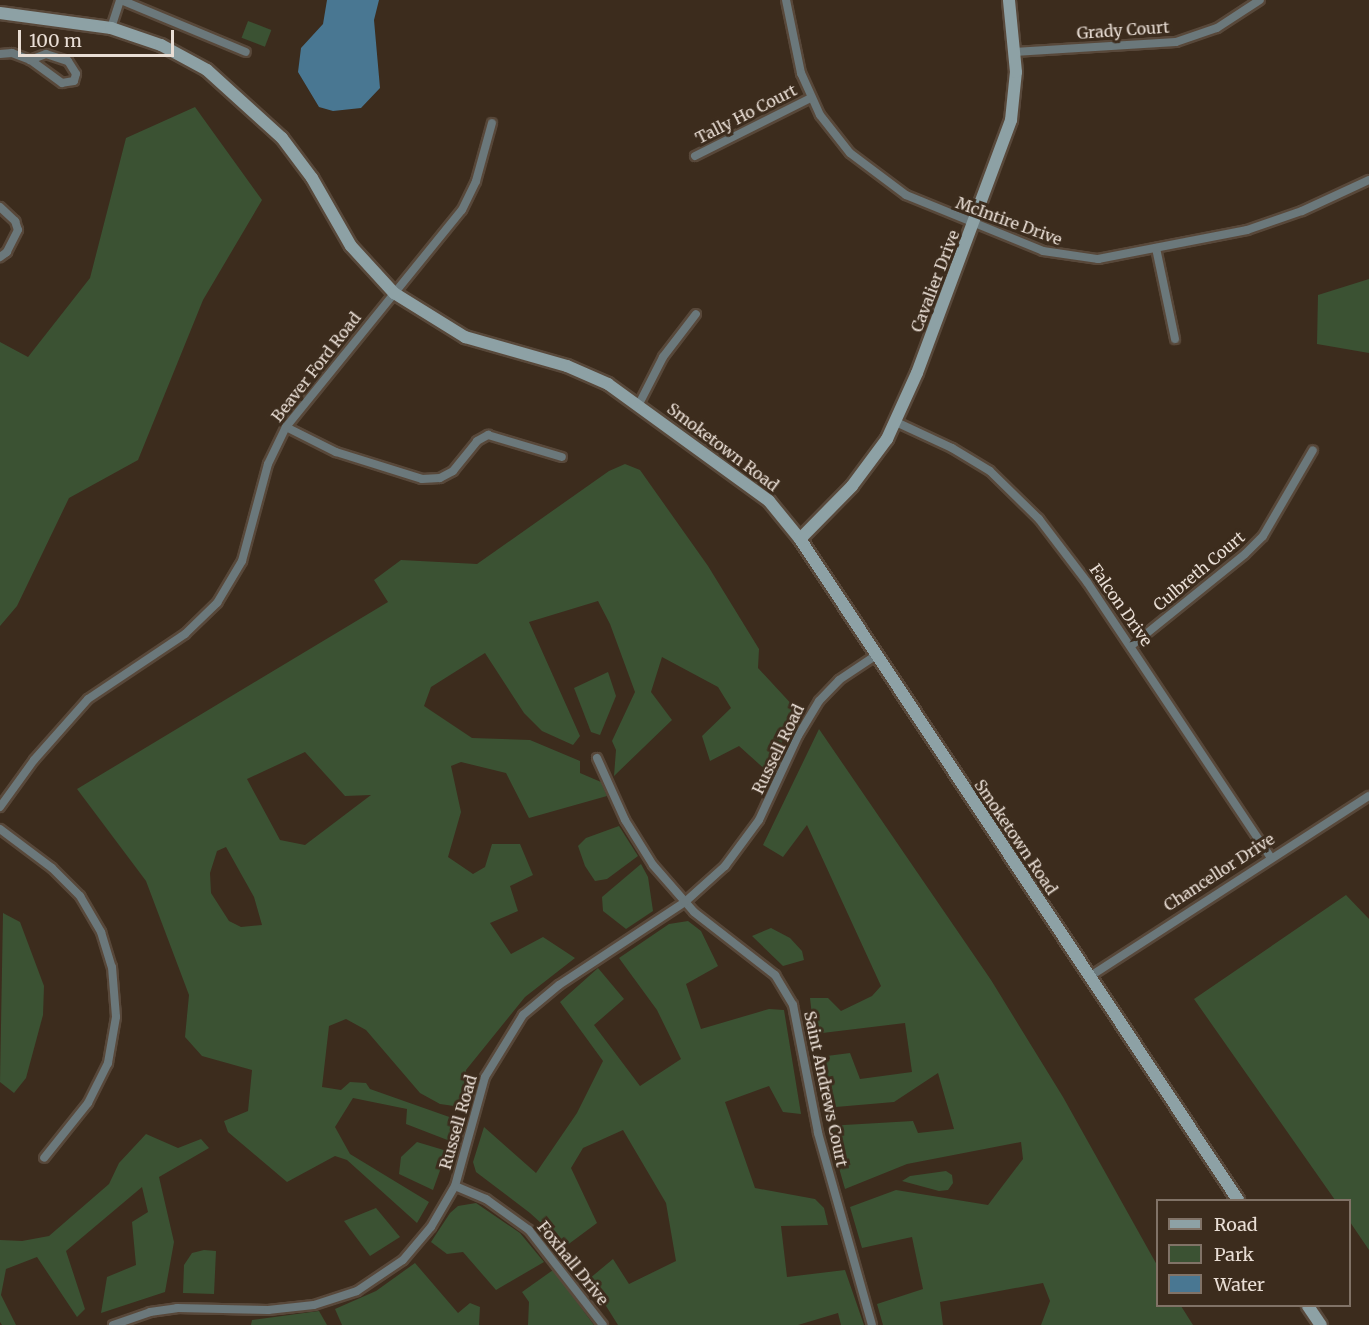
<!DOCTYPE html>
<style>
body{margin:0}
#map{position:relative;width:1369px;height:1325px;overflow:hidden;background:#3c2c1d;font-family:Merriweather,serif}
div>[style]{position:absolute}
.green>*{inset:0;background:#3b5233;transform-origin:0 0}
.water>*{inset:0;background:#497792}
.roads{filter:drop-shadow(2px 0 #58483a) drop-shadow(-2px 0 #58483a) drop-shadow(0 2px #58483a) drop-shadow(0 -2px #58483a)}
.street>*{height:8px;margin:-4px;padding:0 4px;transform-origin:4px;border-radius:4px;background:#6b787b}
.secondary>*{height:12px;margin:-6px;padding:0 6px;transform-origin:6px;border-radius:6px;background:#8da1a5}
span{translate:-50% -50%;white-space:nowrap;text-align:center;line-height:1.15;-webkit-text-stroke:6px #3c2c1d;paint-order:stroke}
.street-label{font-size:16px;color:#e9ded5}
.legend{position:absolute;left:1156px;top:1199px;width:195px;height:108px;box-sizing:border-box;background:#3c2c1d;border:2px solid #817367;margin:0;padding:8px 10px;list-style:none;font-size:18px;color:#e9ded5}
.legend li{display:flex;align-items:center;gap:12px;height:30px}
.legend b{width:30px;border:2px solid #817367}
.scale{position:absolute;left:18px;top:30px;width:156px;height:27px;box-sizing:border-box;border:3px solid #e9ded5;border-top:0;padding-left:8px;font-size:18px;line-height:21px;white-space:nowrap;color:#e9ded5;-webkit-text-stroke:4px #3c2c1d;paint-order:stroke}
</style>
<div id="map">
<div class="green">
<div style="left:248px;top:21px;width:25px;height:18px;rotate:21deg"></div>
<div style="clip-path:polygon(195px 107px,262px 200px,203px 300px,138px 460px,69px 498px,17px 606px,0 626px,0 342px,28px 357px,90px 278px,126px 138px)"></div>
<div style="clip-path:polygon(1369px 279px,1369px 353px,1317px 344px,1318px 295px)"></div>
<div style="clip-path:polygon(evenodd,625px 464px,640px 470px,708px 566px,759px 649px,758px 668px,796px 709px,769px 773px,739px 746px,710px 761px,702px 736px,731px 708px,718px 687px,662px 657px,651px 692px,672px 720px,614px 776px,616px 750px,612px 741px,635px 692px,610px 624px,598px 601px,529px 622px,580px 736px,573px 745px,542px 731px,524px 713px,485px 653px,431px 687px,424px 706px,472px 738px,530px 740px,580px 761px,580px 773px,601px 782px,607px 796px,529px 818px,506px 773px,461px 762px,451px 766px,461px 812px,448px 857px,473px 874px,485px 867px,492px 844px,520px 844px,533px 875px,510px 886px,518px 911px,490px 923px,511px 954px,543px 937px,575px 958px,525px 997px,466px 1070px,461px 1107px,440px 1104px,420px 1093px,366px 1030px,346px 1019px,329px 1026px,322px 1087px,341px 1090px,350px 1082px,366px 1083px,370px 1089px,455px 1119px,450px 1141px,406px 1124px,407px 1109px,353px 1098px,335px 1127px,350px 1154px,429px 1202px,417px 1223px,347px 1160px,335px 1156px,287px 1182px,228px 1132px,224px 1121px,248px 1111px,252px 1070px,202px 1056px,185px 1037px,189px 995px,146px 881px,77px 789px,388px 602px,374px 580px,401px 560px,477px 564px,609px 471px,625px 464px,305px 752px,345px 796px,371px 795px,305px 845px,280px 840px,247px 779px,305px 752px,625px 464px,226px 847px,254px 897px,262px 925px,241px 927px,229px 921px,211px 893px,210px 873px,217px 851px,226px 847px)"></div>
<div style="clip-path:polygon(608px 672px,616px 696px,600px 735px,591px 732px,574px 688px)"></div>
<div style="clip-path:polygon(819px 729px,991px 980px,1063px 1097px,1157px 1265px,1158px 1306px,1181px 1306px,1193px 1325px,1041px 1325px,1050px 1301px,1043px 1283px,940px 1302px,943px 1325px,883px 1325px,877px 1304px,923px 1289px,912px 1237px,862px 1248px,850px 1207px,896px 1190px,988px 1205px,1023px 1159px,1021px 1142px,907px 1164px,845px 1189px,827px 1126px,913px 1121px,918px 1133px,954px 1129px,938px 1073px,894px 1102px,824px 1108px,819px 1057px,850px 1053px,860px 1079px,912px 1072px,905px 1023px,814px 1034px,810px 998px,828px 998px,841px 1011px,872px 996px,881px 986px,807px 825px,783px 857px,763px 845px)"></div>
<div style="clip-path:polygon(619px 826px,638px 856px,607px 879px,595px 881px,585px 866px,578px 846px,586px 838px)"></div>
<div style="clip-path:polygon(641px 864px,648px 877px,653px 911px,626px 929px,603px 911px,602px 897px)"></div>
<div style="clip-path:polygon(1346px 895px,1369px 919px,1369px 1250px,1350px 1222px,1350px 1200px,1335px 1200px,1194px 999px)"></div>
<div style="clip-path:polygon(3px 913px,20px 922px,44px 986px,43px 1015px,26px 1078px,14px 1093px,0 1082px)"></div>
<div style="clip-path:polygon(688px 921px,701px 931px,718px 966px,686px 984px,701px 1029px,769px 1009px,784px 1010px,801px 1114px,783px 1112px,769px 1086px,725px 1102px,755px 1188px,815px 1199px,824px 1208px,828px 1225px,781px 1226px,787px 1277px,845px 1270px,864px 1325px,841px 1325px,838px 1313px,798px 1325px,618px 1325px,589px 1279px,613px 1259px,629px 1284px,676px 1261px,666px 1203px,623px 1130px,583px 1148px,571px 1168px,597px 1223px,566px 1246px,530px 1213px,476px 1172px,473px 1162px,484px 1127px,536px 1173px,577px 1113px,603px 1061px,560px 1002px,598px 968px,624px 999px,594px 1025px,640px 1086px,681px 1059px,657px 1010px,619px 958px,669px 924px)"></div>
<div style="clip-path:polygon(771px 928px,790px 938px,802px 951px,804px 960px,783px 966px,752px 936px)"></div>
<div style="clip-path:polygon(146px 1134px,178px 1148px,201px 1139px,209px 1148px,159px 1177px,174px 1242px,165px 1292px,101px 1313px,107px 1277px,136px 1265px,132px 1222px,148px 1212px,142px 1187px,66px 1251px,85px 1309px,77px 1317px,37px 1257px,6px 1269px,1px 1295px,16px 1325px,2px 1325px,0 1322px,0 1240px,22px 1241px,49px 1236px,109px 1184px,119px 1163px)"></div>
<div style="clip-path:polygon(417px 1142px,447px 1151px,433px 1190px,399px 1174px,401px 1157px)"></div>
<div style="clip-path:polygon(946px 1171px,952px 1175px,953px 1183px,948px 1190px,939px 1191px,902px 1181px,910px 1176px)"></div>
<div style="clip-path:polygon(476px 1203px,520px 1233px,544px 1262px,496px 1290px,463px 1252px,447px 1254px,431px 1242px,450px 1213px,458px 1206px)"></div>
<div style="clip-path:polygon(376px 1208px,400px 1237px,370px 1256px,344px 1221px)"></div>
<div style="clip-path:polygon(204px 1250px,216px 1251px,214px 1294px,183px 1293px,184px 1265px,192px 1253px)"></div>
<div style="clip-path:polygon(415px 1263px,458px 1313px,470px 1303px,480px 1307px,479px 1325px,342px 1325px,335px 1309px,376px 1291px)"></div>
<div style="clip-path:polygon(553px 1270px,594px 1325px,528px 1325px,529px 1302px,522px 1292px)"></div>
<div style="clip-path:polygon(319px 1311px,327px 1325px,251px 1325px,252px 1320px)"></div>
</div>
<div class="water">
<div style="clip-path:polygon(327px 0,379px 0,374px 20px,380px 88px,361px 108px,333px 111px,319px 107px,298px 72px,301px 48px,323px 24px)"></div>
</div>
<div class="roads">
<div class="street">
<div style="left:121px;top:0;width:135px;rotate:22.6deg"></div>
<div style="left:786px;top:0;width:75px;rotate:78.4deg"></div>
<div style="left:801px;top:73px;width:46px;rotate:65.7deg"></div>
<div style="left:820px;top:115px;width:48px;rotate:51.7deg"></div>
<div style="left:850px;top:153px;width:70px;rotate:36.9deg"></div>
<div style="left:906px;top:195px;width:148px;rotate:22.2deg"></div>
<div style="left:1043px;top:251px;width:56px;rotate:8.3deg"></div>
<div style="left:1098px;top:259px;width:152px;rotate:-11deg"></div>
<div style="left:1247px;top:230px;width:58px;rotate:-19.1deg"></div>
<div style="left:1302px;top:211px;width:74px;rotate:-24.8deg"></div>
<div style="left:111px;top:28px;width:29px;rotate:-72deg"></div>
<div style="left:1014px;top:52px;width:162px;rotate:-3.5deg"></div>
<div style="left:1176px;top:42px;width:43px;rotate:-18.9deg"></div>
<div style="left:1217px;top:28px;width:51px;rotate:-33.1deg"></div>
<div style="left:0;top:54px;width:12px;rotate:-5deg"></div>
<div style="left:12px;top:53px;width:19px;rotate:21deg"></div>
<div style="left:46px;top:54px;width:23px;rotate:18deg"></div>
<div style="left:68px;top:61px;width:15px;rotate:58deg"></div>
<div style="left:76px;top:74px;width:7px;rotate:106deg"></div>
<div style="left:74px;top:81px;width:12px;rotate:171deg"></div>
<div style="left:62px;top:83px;width:39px;rotate:-144deg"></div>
<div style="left:30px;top:60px;width:17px;rotate:-21deg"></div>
<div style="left:695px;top:156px;width:130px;rotate:-26.6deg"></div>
<div style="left:0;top:207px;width:21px;rotate:43deg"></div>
<div style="left:15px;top:221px;width:9px;rotate:72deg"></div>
<div style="left:18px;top:230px;width:25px;rotate:117deg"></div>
<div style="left:7px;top:252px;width:9px;rotate:144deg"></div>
<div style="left:1156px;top:248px;width:93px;rotate:78.2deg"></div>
<div style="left:639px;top:404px;width:53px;rotate:-62.9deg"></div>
<div style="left:663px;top:357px;width:54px;rotate:-52.5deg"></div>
<div style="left:896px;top:422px;width:62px;rotate:24.9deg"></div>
<div style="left:952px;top:448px;width:44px;rotate:31.2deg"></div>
<div style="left:990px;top:471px;width:69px;rotate:44.4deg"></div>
<div style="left:1039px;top:519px;width:79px;rotate:52.7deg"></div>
<div style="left:1087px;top:582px;width:329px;rotate:56.3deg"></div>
<div style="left:286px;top:427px;width:56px;rotate:26.6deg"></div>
<div style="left:336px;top:452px;width:90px;rotate:17.4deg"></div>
<div style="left:422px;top:479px;width:18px;rotate:-3deg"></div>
<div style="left:440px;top:478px;width:15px;rotate:-28deg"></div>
<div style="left:453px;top:471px;width:38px;rotate:-51deg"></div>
<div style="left:477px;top:441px;width:13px;rotate:-29deg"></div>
<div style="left:488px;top:435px;width:77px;rotate:16.6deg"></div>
<div style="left:1131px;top:646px;width:146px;rotate:-38.9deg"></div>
<div style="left:1245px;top:554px;width:25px;rotate:-45deg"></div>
<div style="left:1263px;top:536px;width:99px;rotate:-59.8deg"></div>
<div style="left:597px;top:758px;width:68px;rotate:65.7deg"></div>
<div style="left:625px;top:820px;width:53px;rotate:58.1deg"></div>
<div style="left:653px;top:865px;width:62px;rotate:48.9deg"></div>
<div style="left:694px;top:912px;width:103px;rotate:37.9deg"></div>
<div style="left:775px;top:975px;width:35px;rotate:59deg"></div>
<div style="left:793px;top:1005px;width:130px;rotate:78.9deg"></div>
<div style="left:818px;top:1133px;width:199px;rotate:74.3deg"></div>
<div style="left:0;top:807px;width:58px;rotate:-54.1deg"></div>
<div style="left:34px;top:760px;width:81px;rotate:-48.5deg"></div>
<div style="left:88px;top:699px;width:117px;rotate:-33.8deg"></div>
<div style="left:185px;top:634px;width:45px;rotate:-44.1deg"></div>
<div style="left:217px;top:603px;width:49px;rotate:-59.2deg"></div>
<div style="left:242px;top:561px;width:100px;rotate:-75deg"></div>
<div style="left:268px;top:464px;width:41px;rotate:-64.1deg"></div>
<div style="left:286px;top:427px;width:279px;rotate:-51deg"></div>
<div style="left:462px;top:210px;width:32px;rotate:-64deg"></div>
<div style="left:476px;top:181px;width:60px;rotate:-74.6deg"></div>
<div style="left:0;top:829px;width:65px;rotate:36.9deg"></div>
<div style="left:52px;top:868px;width:40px;rotate:45deg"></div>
<div style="left:80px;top:896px;width:42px;rotate:59.7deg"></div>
<div style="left:101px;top:932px;width:37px;rotate:73deg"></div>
<div style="left:112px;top:967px;width:50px;rotate:85.4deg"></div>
<div style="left:116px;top:1017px;width:47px;rotate:99.9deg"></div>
<div style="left:108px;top:1063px;width:45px;rotate:116.6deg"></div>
<div style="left:88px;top:1103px;width:70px;rotate:128.7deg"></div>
<div style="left:1089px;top:977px;width:333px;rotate:-32.9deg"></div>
<div style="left:455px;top:1186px;width:34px;rotate:23deg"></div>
<div style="left:486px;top:1199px;width:53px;rotate:35.8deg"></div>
<div style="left:529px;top:1230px;width:120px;rotate:52.1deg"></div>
<div style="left:113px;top:1325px;width:39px;rotate:-19deg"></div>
<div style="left:150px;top:1312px;width:27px;rotate:-8deg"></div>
<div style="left:177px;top:1308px;width:91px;rotate:1.3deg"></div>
<div style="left:268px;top:1310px;width:46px;rotate:-6.2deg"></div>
<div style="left:314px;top:1305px;width:45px;rotate:-18deg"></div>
<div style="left:357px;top:1291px;width:55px;rotate:-34deg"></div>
<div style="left:403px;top:1260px;width:43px;rotate:-49.7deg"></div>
<div style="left:431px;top:1227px;width:48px;rotate:-59.7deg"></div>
<div style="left:455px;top:1186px;width:113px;rotate:-74.6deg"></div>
<div style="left:485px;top:1077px;width:73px;rotate:-58.5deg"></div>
<div style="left:523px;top:1015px;width:47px;rotate:-39.8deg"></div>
<div style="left:559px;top:985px;width:151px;rotate:-33.4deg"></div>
<div style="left:685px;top:902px;width:54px;rotate:-42deg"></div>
<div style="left:725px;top:866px;width:57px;rotate:-53.5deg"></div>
<div style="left:759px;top:820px;width:93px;rotate:-65.1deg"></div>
<div style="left:798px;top:736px;width:41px;rotate:-59deg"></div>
<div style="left:819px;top:701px;width:29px;rotate:-46deg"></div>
<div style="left:839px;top:680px;width:43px;rotate:-33.7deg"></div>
</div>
<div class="secondary">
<div style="left:0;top:13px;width:112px;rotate:7.7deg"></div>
<div style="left:111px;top:28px;width:53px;rotate:18.8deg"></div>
<div style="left:161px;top:45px;width:52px;rotate:28.5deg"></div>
<div style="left:207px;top:70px;width:101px;rotate:42.2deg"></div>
<div style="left:282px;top:138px;width:50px;rotate:53.1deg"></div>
<div style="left:312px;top:178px;width:78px;rotate:60.2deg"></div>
<div style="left:351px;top:246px;width:64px;rotate:47.5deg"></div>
<div style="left:394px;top:293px;width:84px;rotate:31.8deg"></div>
<div style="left:465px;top:337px;width:106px;rotate:15.9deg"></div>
<div style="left:567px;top:366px;width:45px;rotate:23.7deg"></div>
<div style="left:608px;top:384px;width:199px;rotate:36deg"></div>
<div style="left:769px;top:501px;width:49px;rotate:50.8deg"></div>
<div style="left:800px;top:539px;width:793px;rotate:56.47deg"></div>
<div style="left:800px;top:539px;width:74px;rotate:-45.5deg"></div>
<div style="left:852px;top:486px;width:59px;rotate:-53.3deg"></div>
<div style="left:887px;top:439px;width:72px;rotate:-65.6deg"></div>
<div style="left:917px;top:373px;width:270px;rotate:-69.6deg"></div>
<div style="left:1011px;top:120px;width:48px;rotate:-84.1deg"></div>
<div style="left:1016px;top:72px;width:72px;rotate:-95.6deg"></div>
<div style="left:1308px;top:1306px;width:23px;rotate:56deg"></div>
</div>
</div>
<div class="street-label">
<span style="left:1123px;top:30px;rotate:-4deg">Grady Court</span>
<span style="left:746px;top:114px;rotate:-27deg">Tally Ho Court</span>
<span style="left:1009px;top:221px;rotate:20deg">McIntire Drive</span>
<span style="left:935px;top:281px;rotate:-69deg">Cavalier Drive</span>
<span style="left:316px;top:367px;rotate:-52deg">Beaver Ford Road</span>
<span style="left:723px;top:447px;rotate:37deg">Smoketown Road</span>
<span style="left:1199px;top:571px;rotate:-40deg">Culbreth Court</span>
<span style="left:1121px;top:605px;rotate:55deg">Falcon Drive</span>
<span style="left:778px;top:749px;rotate:-64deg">Russell Road</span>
<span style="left:1016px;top:837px;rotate:56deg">Smoketown Road</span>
<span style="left:1219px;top:872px;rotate:-33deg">Chancellor Drive</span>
<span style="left:826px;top:1089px;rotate:78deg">Saint Andrews Court</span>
<span style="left:458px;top:1122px;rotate:-74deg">Russell Road</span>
<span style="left:573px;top:1263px;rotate:51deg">Foxhall Drive</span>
</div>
<ul class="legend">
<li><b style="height:8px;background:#8da1a5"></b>Road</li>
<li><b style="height:16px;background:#3b5233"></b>Park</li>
<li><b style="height:16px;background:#497792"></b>Water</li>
</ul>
<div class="scale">100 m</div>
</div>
